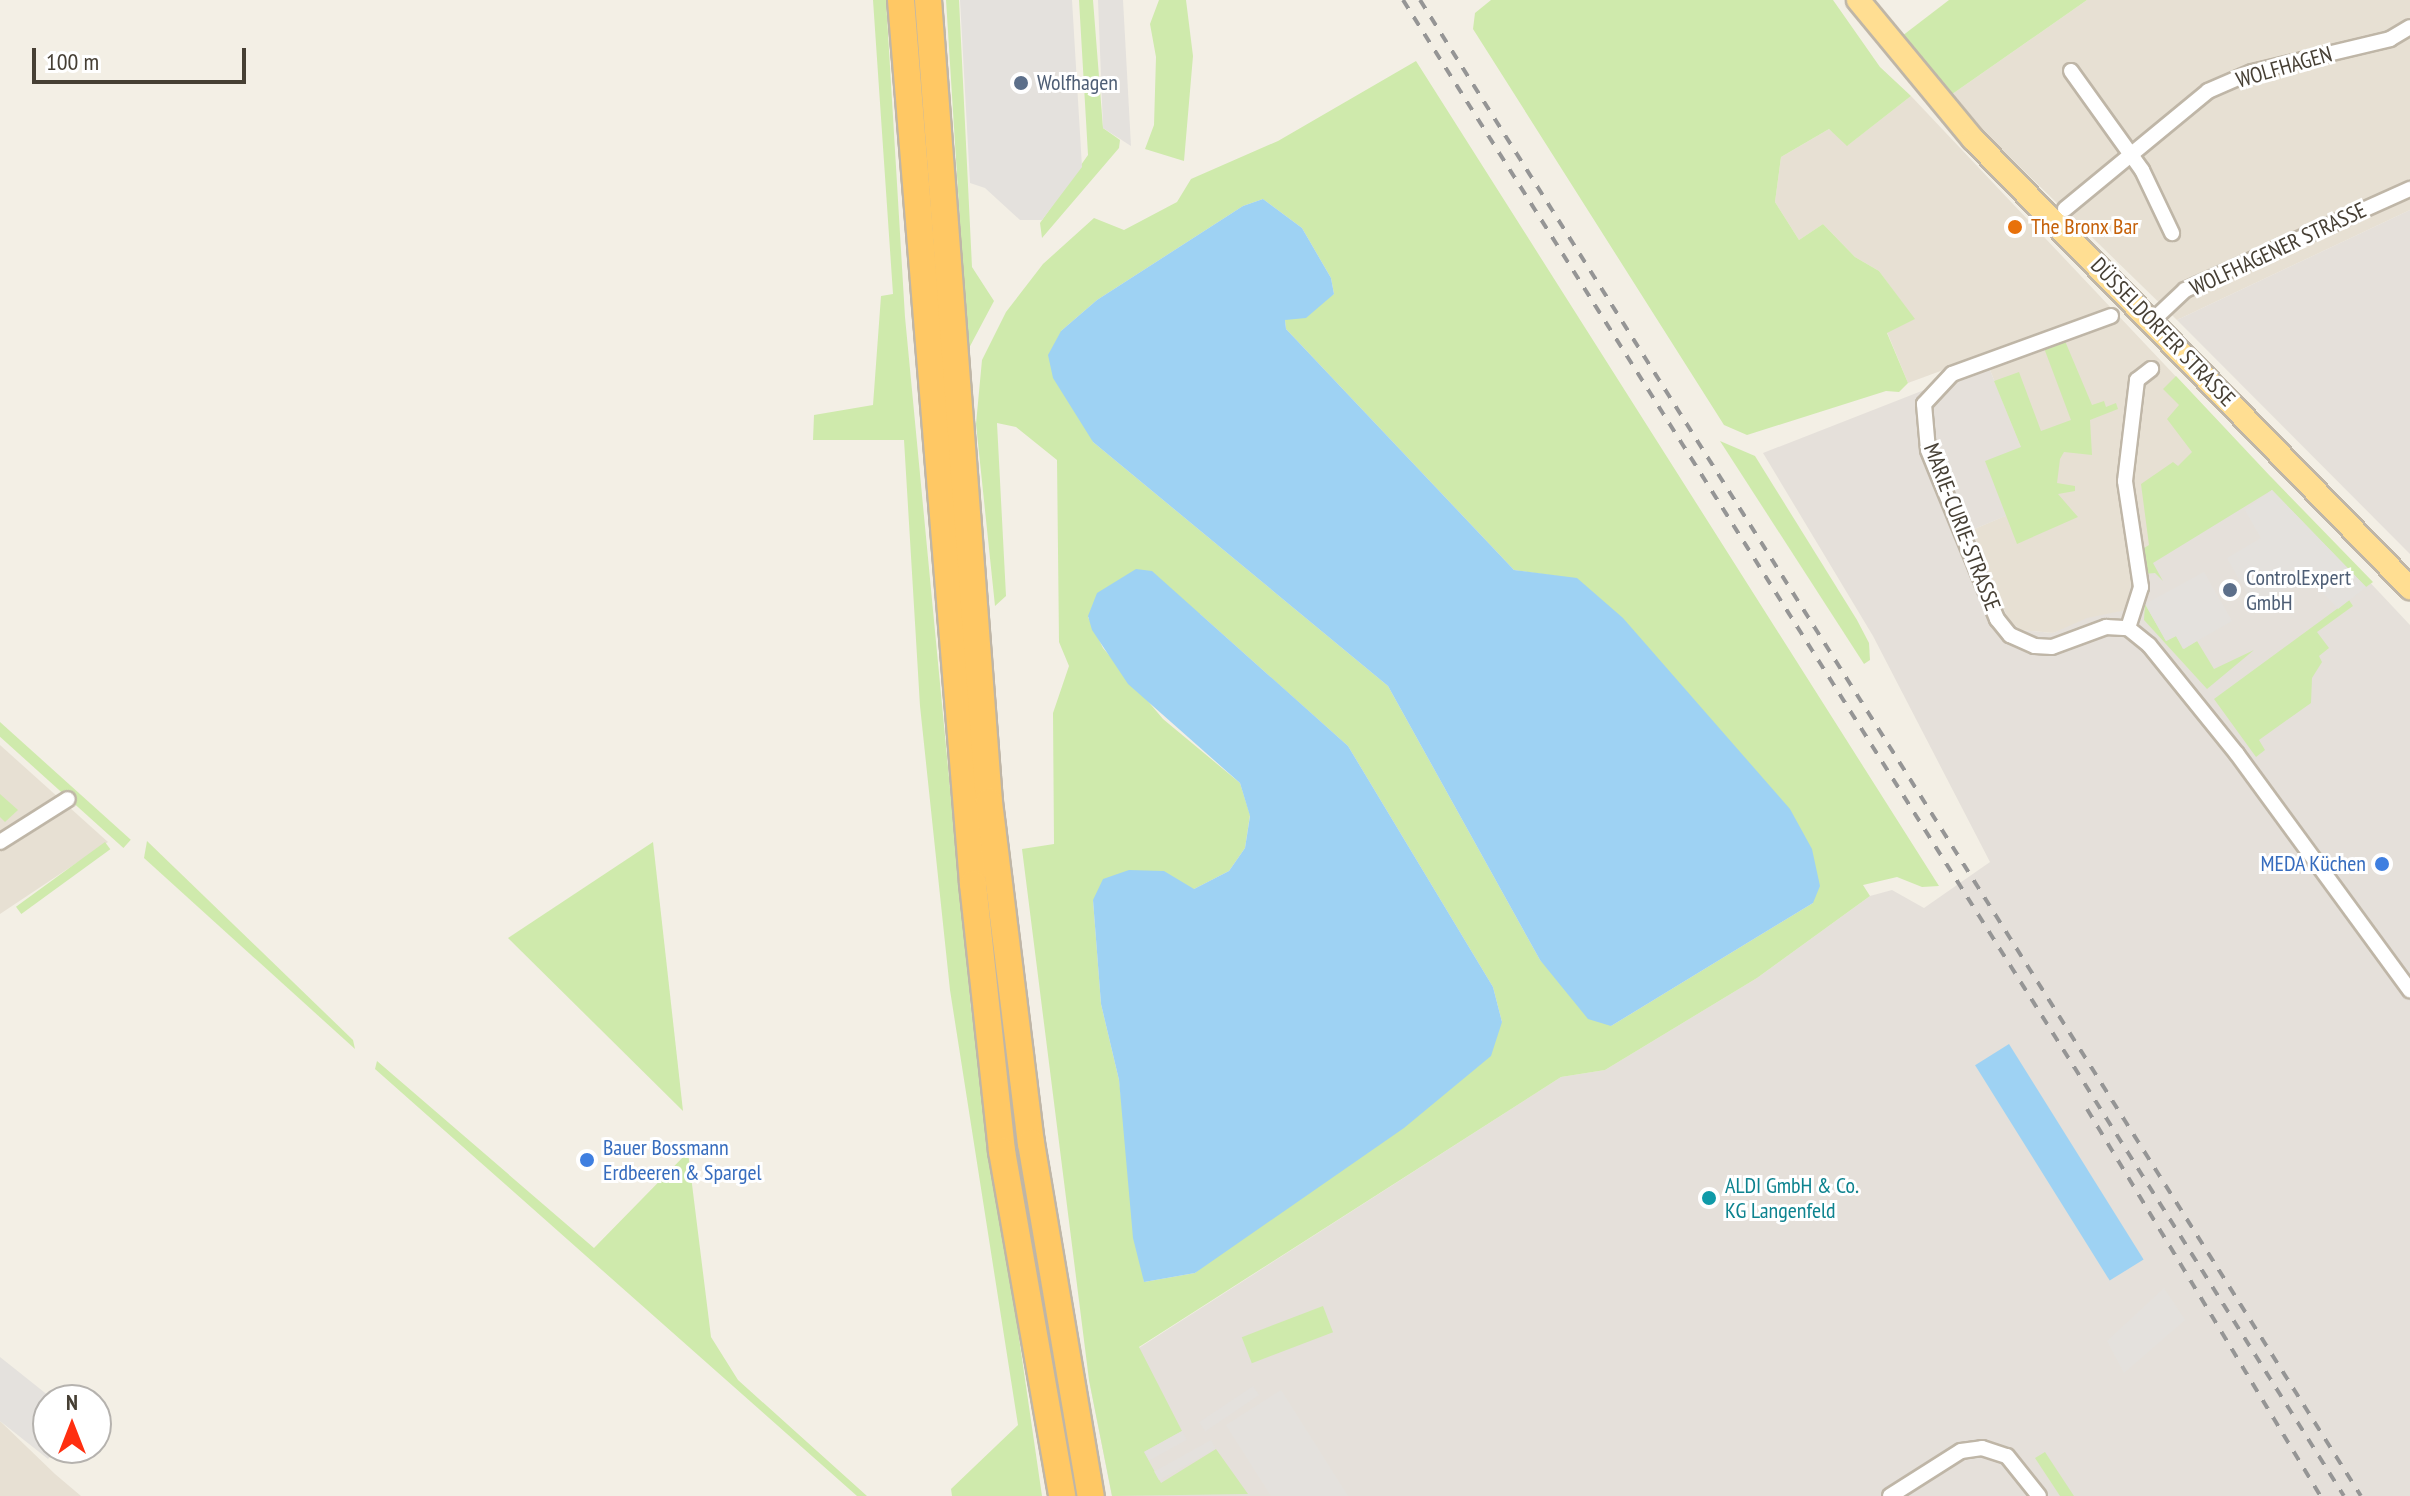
<!DOCTYPE html>
<meta charset="utf-8">
<style>
body{margin:0}
#map{position:relative;width:2410px;height:1496px;overflow:hidden;background:#f3efe5;font-family:"PT Sans Narrow",sans-serif}
div>[style]{position:absolute}
.residential>*{inset:0;background:#e7e0d3}
.industrial>*{inset:0;background:#e5e0da}
.green>*{inset:0;background:#cfeaac;transform-origin:0 0}
.parking>*{inset:0;background:#e4e1dd;transform-origin:0 0}
.water>*{inset:0;background:#9ed2f3;transform-origin:0 0}
.roads{filter:drop-shadow(2px 0 #bfb6a7) drop-shadow(-2px 0 #bfb6a7) drop-shadow(0 2px #bfb6a7) drop-shadow(0 -2px #bfb6a7)}
.minor>*{height:14px;margin:-7px;padding:0 7px;transform-origin:7px;border-radius:7px;background:#fff}
.primary>*{height:22px;margin:-11px;padding:0 11px;transform-origin:11px;border-radius:11px;background:#ffde92}
.motorway>*{height:26px;margin:-13px;padding:0 13px;transform-origin:13px;border-radius:13px;background:#ffc864}
.rail>*{height:4px;margin-top:-2px;transform-origin:0;background:repeating-linear-gradient(90deg,#959595 0 10px,transparent 0 20px)}
.dots>*{width:22px;height:22px;translate:-50% -50%;box-sizing:border-box;border:4px solid #fff;border-radius:50%}
span{translate:-50% -50%;white-space:nowrap;text-align:center;line-height:1.15;-webkit-text-stroke:6px #fff;paint-order:stroke}
.street-label{font-size:22px;color:#463f34}
.service-label{font-size:22px;color:#4e5e75}
.left{translate:0 -50%;text-align:left}
.food-label{font-size:22px;color:#c56008}
.shop-label{font-size:22px;color:#366cbe}
.right{translate:-100% -50%;text-align:right}
.culture-label{font-size:22px;color:#0d838f}
.north{position:absolute;left:32px;top:1384px;width:80px;height:80px;box-sizing:border-box;background:#fff;border:2px solid #b5b2ae;border-radius:50%;rotate:0deg;font-size:22px;font-weight:700;line-height:32px;text-align:center;color:#463f34}
.north::after{content:'';display:block;margin:auto;width:28px;height:36px;background:#ff2f10;clip-path:polygon(50% 0,100% 100%,50% 72%,0 100%)}
.scale{position:absolute;left:32px;top:48px;width:214px;height:36px;box-sizing:border-box;border:4px solid #463f34;border-top:0;padding-left:10px;font-size:24px;line-height:28px;white-space:nowrap;color:#463f34;-webkit-text-stroke:6px #fff;paint-order:stroke}
</style>
<div id="map">
<div class="residential">
<div style="clip-path:polygon(2087px 0,2410px 0,2410px 210px,2177px 320px,1948px 97px)"></div>
<div style="clip-path:polygon(1911px 96px,2232px 436px,2134px 585px,2126px 610px,2053px 633px,2020px 630px,2008px 619px,1972px 530px,2005px 516px,1985px 461px,2021px 447px,1984px 355px,1908px 383px,1887px 332px,1914px 319px,1879px 271px,1855px 257px,1823px 224px,1799px 240px,1775px 202px,1781px 157px,1829px 129px,1848px 145px)"></div>
<div style="clip-path:polygon(0 745px,108px 842px,0 914px)"></div>
<div style="clip-path:polygon(0 1421px,55px 1474px,81px 1496px,0 1496px)"></div>
</div>
<div class="industrial">
<div style="clip-path:polygon(2410px 210px,2410px 554px,2177px 320px)"></div>
<div style="clip-path:polygon(1988px 365px,2021px 447px,2008px 515px,1972px 530px,2008px 619px,2020px 630px,2053px 633px,2087px 618px,2126px 610px,2133px 573px,2271px 477px,2410px 625px,2410px 1496px,1112px 1496px,1089px 1380px,1561px 1077px,1605px 1070px,1757px 978px,1870px 896px,1892px 890px,1924px 908px,1990px 862px,1873px 636px,1763px 453px)"></div>
</div>
<div class="green">
<div style="clip-path:polygon(873px 0,886px 0,905px 317px,971px 1008px,1042px 1496px,952px 1496px,951px 1489px,1018px 1425px,950px 990px,920px 706px,904px 440px,813px 440px,814px 415px,873px 405px,881px 296px,893px 294px)"></div>
<div style="clip-path:polygon(946px 0,959px 0,972px 267px,994px 301px,968px 350px)"></div>
<div style="clip-path:polygon(1079px 0,1093px 0,1103px 128px,1120px 140px,1119px 148px,1042px 238px,1040px 223px,1088px 155px)"></div>
<div style="clip-path:polygon(1159px 0,1186px 0,1193px 56px,1184px 161px,1145px 149px,1154px 125px,1156px 57px,1150px 24px)"></div>
<div style="clip-path:polygon(1491px 0,1833px 0,1880px 67px,1911px 96px,1847px 146px,1829px 129px,1781px 157px,1775px 202px,1799px 240px,1823px 224px,1855px 257px,1879px 271px,1915px 319px,1887px 333px,1908px 383px,1899px 392px,1886px 391px,1747px 435px,1724px 425px,1473px 29px,1475px 13px)"></div>
<div style="clip-path:polygon(1949px 0,2087px 0,1948px 97px,1902px 36px)"></div>
<div style="clip-path:polygon(evenodd,1416px 61px,1939px 886px,1922px 887px,1897px 877px,1863px 885px,1870px 896px,1757px 978px,1605px 1070px,1561px 1077px,1139px 1347px,1182px 1431px,1144px 1452px,1161px 1483px,1216px 1449px,1248px 1494px,1112px 1496px,1089px 1380px,1022px 849px,1054px 844px,1053px 713px,1069px 666px,1059px 642px,1057px 460px,1016px 427px,997px 423px,1006px 596px,995px 606px,976px 424px,982px 360px,1006px 312px,1043px 264px,1094px 218px,1124px 230px,1177px 202px,1191px 179px,1278px 141px,1416px 61px,1263px 199px,1302px 228px,1331px 278px,1334px 294px,1285px 320px,1286px 329px,1514px 570px,1577px 579px,1813px 903px,1611px 1026px,1540px 960px,1388px 686px,1093px 442px,1061px 331px,1097px 300px,1243px 206px,1263px 199px,1416px 61px,1200px 614px,1348px 746px,1493px 987px,1502px 1022px,1195px 1273px,1144px 1282px,1119px 1080px,1101px 1004px,1093px 900px,1194px 889px,1229px 871px,1245px 848px,1250px 815px,1240px 783px,1163px 719px,1103px 648px,1088px 617px,1200px 614px)"></div>
<div style="clip-path:polygon(2065px 341px,2092px 405px,2104px 401px,2106px 407px,2116px 403px,2118px 409px,2090px 420px,2092px 455px,2064px 452px,2060px 459px,2057px 483px,2075px 486px,2075px 491px,2058px 494px,2078px 517px,2017px 544px,1985px 461px,2021px 447px,1994px 381px,2019px 372px,2041px 431px,2071px 420px,2044px 348px)"></div>
<div style="clip-path:polygon(2176px 376px,2271px 477px,2373px 582px,2366px 587px,2272px 490px,2153px 563px,2163px 581px,2155px 573px,2144px 574px,2139px 551px,2149px 545px,2141px 484px,2173px 462px,2178px 466px,2192px 452px,2167px 419px,2179px 405px,2163px 389px)"></div>
<div style="clip-path:polygon(1720px 441px,1755px 456px,1857px 620px,1869px 643px,1870px 660px,1864px 664px)"></div>
<div style="clip-path:polygon(2349px 600px,2353px 606px,2317px 632px,2329px 648px,2319px 656px,2322px 662px,2312px 678px,2311px 703px,2259px 740px,2265px 750px,2256px 757px,2214px 699px)"></div>
<div style="clip-path:polygon(2145px 604px,2166px 641px,2176px 636px,2184px 649px,2197px 641px,2214px 669px,2254px 650px,2207px 689px,2144px 620px)"></div>
<div style="left:0;top:722px;width:176px;height:11px;rotate:42deg"></div>
<div style="clip-path:polygon(0 794px,18px 810px,5px 822px,0 817px)"></div>
<div style="clip-path:polygon(147px 841px,353px 1040px,355px 1049px,144px 858px)"></div>
<div style="left:105px;top:842px;width:9px;height:110px;rotate:54deg"></div>
<div style="clip-path:polygon(653px 842px,683px 1111px,508px 938px)"></div>
<div style="clip-path:polygon(377px 1061px,594px 1248px,688px 1152px,711px 1337px,738px 1380px,867px 1496px,857px 1496px,480px 1162px,375px 1069px)"></div>
<div style="left:1323px;top:1306px;width:28px;height:87px;rotate:69deg"></div>
<div style="clip-path:polygon(2045px 1452px,2074px 1496px,2060px 1496px,2035px 1458px)"></div>
</div>
<div class="parking">
<div style="clip-path:polygon(960px 0,1072px 0,1082px 167px,1042px 220px,1020px 220px,985px 188px,970px 183px)"></div>
<div style="clip-path:polygon(1098px 0,1123px 0,1131px 146px,1103px 128px)"></div>
<div style="clip-path:polygon(2272px 490px,2366px 587px,2338px 609px,2308px 576px,2255px 608px,2227px 558px,2261px 538px,2245px 510px)"></div>
<div style="clip-path:polygon(2204px 572px,2232px 621px,2183px 649px,2176px 636px,2166px 641px,2145px 604px)"></div>
<div style="clip-path:polygon(2164px 1288px,2185px 1320px,2124px 1373px,2107px 1341px)"></div>
<div style="clip-path:polygon(0 1357px,54px 1400px,48px 1400px,48px 1448px,58px 1448px,48px 1459px,0 1421px)"></div>
<div style="left:1253px;top:1386px;width:11px;height:65px;rotate:56deg"></div>
<div style="clip-path:polygon(1281px 1390px,1348px 1496px,1271px 1496px,1226px 1425px)"></div>
<div style="left:1182px;top:1431px;width:10px;height:43px;rotate:61deg"></div>
<div style="left:1211px;top:1440px;width:10px;height:65px;rotate:61deg"></div>
</div>
<div class="water">
<div style="clip-path:polygon(1263px 199px,1302px 228px,1331px 278px,1334px 294px,1306px 318px,1285px 320px,1286px 329px,1514px 570px,1577px 578px,1623px 618px,1790px 809px,1812px 849px,1820px 886px,1813px 903px,1611px 1026px,1588px 1019px,1540px 960px,1388px 686px,1093px 442px,1053px 378px,1048px 355px,1061px 331px,1097px 300px,1243px 206px)"></div>
<div style="clip-path:polygon(1136px 569px,1152px 571px,1348px 746px,1493px 987px,1502px 1022px,1491px 1056px,1404px 1128px,1195px 1273px,1144px 1282px,1133px 1238px,1119px 1080px,1101px 1004px,1093px 900px,1103px 879px,1129px 870px,1164px 871px,1194px 889px,1229px 871px,1245px 848px,1250px 816px,1240px 783px,1128px 684px,1092px 630px,1088px 616px,1097px 593px)"></div>
<div style="left:2009px;top:1044px;width:254px;height:40px;rotate:58deg"></div>
</div>
<div class="roads">
<div class="minor">
<div style="left:2071px;top:71px;width:122px;rotate:54.4deg"></div>
<div style="left:2142px;top:170px;width:70px;rotate:64.5deg"></div>
<div style="left:2065px;top:209px;width:185px;rotate:-39.5deg"></div>
<div style="left:2208px;top:91px;width:48px;rotate:-23.4deg"></div>
<div style="left:2252px;top:72px;width:142px;rotate:-13.4deg"></div>
<div style="left:2390px;top:39px;width:23px;rotate:-31deg"></div>
<div style="left:2111px;top:316px;width:169px;rotate:160deg"></div>
<div style="left:1952px;top:374px;width:41px;rotate:133deg"></div>
<div style="left:1924px;top:404px;width:46px;rotate:85deg"></div>
<div style="left:1928px;top:450px;width:183px;rotate:67.8deg"></div>
<div style="left:1997px;top:619px;width:21px;rotate:51deg"></div>
<div style="left:2010px;top:635px;width:27px;rotate:24deg"></div>
<div style="left:2035px;top:646px;width:17px;rotate:3deg"></div>
<div style="left:2052px;top:647px;width:58px;rotate:-20.3deg"></div>
<div style="left:2106px;top:627px;width:22px;rotate:3deg"></div>
<div style="left:2128px;top:628px;width:27px;rotate:39deg"></div>
<div style="left:2149px;top:645px;width:140px;rotate:51.1deg"></div>
<div style="left:2237px;top:754px;width:293px;rotate:53.8deg"></div>
<div style="left:2152px;top:321px;width:45px;rotate:-43.2deg"></div>
<div style="left:2185px;top:290px;width:247px;rotate:-24.2deg"></div>
<div style="left:2128px;top:628px;width:43px;rotate:-72.4deg"></div>
<div style="left:2141px;top:587px;width:107px;rotate:-98.6deg"></div>
<div style="left:2125px;top:481px;width:102px;rotate:-83.2deg"></div>
<div style="left:2137px;top:380px;width:18px;rotate:-38deg"></div>
<div style="left:0;top:842px;width:80px;rotate:-32.3deg"></div>
<div style="left:1890px;top:1496px;width:84px;rotate:-32.4deg"></div>
<div style="left:1961px;top:1451px;width:21px;rotate:-8deg"></div>
<div style="left:1982px;top:1448px;width:26px;rotate:18deg"></div>
<div style="left:2007px;top:1456px;width:51px;rotate:51.3deg"></div>
</div>
<div class="primary">
<div style="left:1858px;top:0;width:180px;rotate:50.4deg"></div>
<div style="left:1973px;top:139px;width:627px;rotate:45.78deg"></div>
</div>
<div class="motorway">
<div style="left:901px;top:0;width:887px;rotate:85.34deg"></div>
<div style="left:973px;top:884px;width:269px;rotate:83.8deg"></div>
<div style="left:1002px;top:1151px;width:350px;rotate:80.1deg"></div>
<div style="left:928px;top:0;width:804px;rotate:85.65deg"></div>
<div style="left:989px;top:802px;width:344px;rotate:83deg"></div>
<div style="left:1031px;top:1143px;width:358px;rotate:80.4deg"></div>
</div>
</div>
<div class="rail">
<div style="left:1403px;top:0;width:1767px;rotate:57.83deg"></div>
<div style="left:1420px;top:0;width:1767px;rotate:57.83deg"></div>
<div style="left:2087px;top:1109px;width:452px;rotate:58.9deg"></div>
</div>
<div class="dots">
<div style="left:1021px;top:83px;background:#5c6f8a"></div>
<div style="left:2015px;top:227px;background:#e8710a"></div>
<div style="left:2230px;top:590px;background:#5c6f8a"></div>
<div style="left:2382px;top:864px;background:#3f7fe0"></div>
<div style="left:587px;top:1160px;background:#3f7fe0"></div>
<div style="left:1709px;top:1198px;background:#0f9aa8"></div>
</div>
<div class="street-label">
<span style="left:2284px;top:67px;rotate:-16deg">WOLFHAGEN</span>
<span style="left:2278px;top:249px;rotate:-25deg">WOLFHAGENER STRASSE</span>
<span style="left:2163px;top:332px;rotate:46deg">DÜSSELDORFER STRASSE</span>
<span style="left:1962px;top:527px;rotate:69deg">MARIE-CURIE-STRASSE</span>
</div>
<div class="service-label">
<span class="left" style="left:1037px;top:83px">Wolfhagen</span>
<span class="left" style="left:2246px;top:590px">ControlExpert<br>GmbH</span>
</div>
<div class="food-label">
<span class="left" style="left:2031px;top:227px">The Bronx Bar</span>
</div>
<div class="shop-label">
<span class="right" style="left:2366px;top:864px">MEDA Küchen</span>
<span class="left" style="left:603px;top:1160px">Bauer Bossmann<br>Erdbeeren &amp; Spargel</span>
</div>
<div class="culture-label">
<span class="left" style="left:1725px;top:1198px">ALDI GmbH &amp; Co.<br>KG Langenfeld</span>
</div>
<div class="north">N</div>
<div class="scale">100 m</div>
</div>
